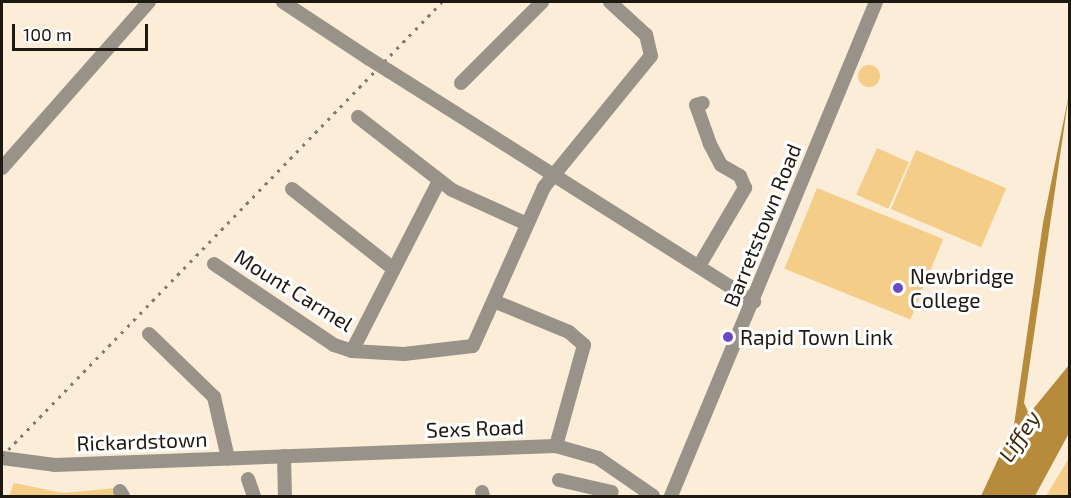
<!DOCTYPE html>
<style>
body{margin:0}
#map{position:relative;width:1071px;height:498px;overflow:hidden;background:#fbedd7;font-family:"Exo 2",sans-serif}
div>[style]{position:absolute}
.green>*{inset:0;background:#f4cd89;transform-origin:0 0}
.round{border-radius:50%}
.water>*{inset:0;background:#b68b3c}
.minor>*{height:14px;margin:-7px;padding:0 7px;transform-origin:7px;border-radius:7px;background:#989289}
.rail>*{height:3px;margin-top:-1.5px;transform-origin:0;background:repeating-linear-gradient(90deg,#847a6c 0 3px,transparent 0 9px)}
.minor-bridge>*{height:14px;margin:-7px;padding:0 7px;transform-origin:7px;border-radius:7px;background:#989289}
.dots>*{width:16px;height:16px;translate:-50% -50%;box-sizing:border-box;border:3px solid #fff;border-radius:50%}
span{translate:-50% -50%;white-space:nowrap;text-align:center;line-height:1.15;-webkit-text-stroke:6px #fff;paint-order:stroke}
.street-label{font-size:21px;color:#1d1810}
.poi-label{font-size:21px;color:#1d1810}
.left{translate:0 -50%;text-align:left}
.water-label{font-size:22px;color:#3f2d09;font-style:italic}
.frame{position:absolute;inset:0;border:3px solid #1d1810;pointer-events:none}
.scale{position:absolute;left:12px;top:24px;width:136px;height:27px;box-sizing:border-box;border:3px solid #1d1810;border-top:0;padding-left:8px;font-size:18px;line-height:21px;white-space:nowrap;color:#1d1810;-webkit-text-stroke:4px #fff;paint-order:stroke}
</style>
<div id="map">
<div class="green">
<div class="round" style="left:858px;top:65px;width:22px;height:22px"></div>
<div style="left:877px;top:148px;width:35px;height:51px;rotate:24deg"></div>
<div style="left:916px;top:150px;width:98px;height:64px;rotate:23deg"></div>
<div style="left:817px;top:188px;width:136px;height:87px;rotate:22deg"></div>
<div style="clip-path:polygon(1069px 458px,1069px 496px,1046px 496px)"></div>
<div style="clip-path:polygon(14px 483px,63px 493px,116px 488px,116px 496px,9px 496px)"></div>
</div>
<div class="water">
<div style="clip-path:polygon(1069px 94px,1024px 403px,1029px 414px,1069px 365px,1069px 433px,1035px 496px,981px 496px,1014px 425px,1043px 223px)"></div>
</div>
<div class="minor">
<div style="left:283px;top:2px;width:102px;rotate:33.4deg"></div>
<div style="left:389px;top:71px;width:432px;rotate:32.3deg"></div>
<div style="left:461px;top:83px;width:115px;rotate:-45deg"></div>
<div style="left:358px;top:117px;width:119px;rotate:37.8deg"></div>
<div style="left:452px;top:190px;width:82px;rotate:24.4deg"></div>
<div style="left:2px;top:168px;width:222px;rotate:-48.5deg"></div>
<div style="left:292px;top:189px;width:126px;rotate:38.2deg"></div>
<div style="left:214px;top:264px;width:145px;rotate:34deg"></div>
<div style="left:334px;top:345px;width:19px;rotate:18deg"></div>
<div style="left:352px;top:351px;width:52px;rotate:3.3deg"></div>
<div style="left:404px;top:354px;width:69px;rotate:-6.6deg"></div>
<div style="left:473px;top:346px;width:174px;rotate:-65.9deg"></div>
<div style="left:544px;top:187px;width:169px;rotate:-50.8deg"></div>
<div style="left:651px;top:56px;width:22px;rotate:-103deg"></div>
<div style="left:646px;top:35px;width:49px;rotate:-137.5deg"></div>
<div style="left:699px;top:266px;width:91px;rotate:-59.5deg"></div>
<div style="left:745px;top:188px;width:13px;rotate:-113deg"></div>
<div style="left:740px;top:176px;width:22px;rotate:-150deg"></div>
<div style="left:721px;top:165px;width:24px;rotate:-118deg"></div>
<div style="left:710px;top:144px;width:41px;rotate:-109.7deg"></div>
<div style="left:696px;top:105px;width:7px;rotate:-16deg"></div>
<div style="left:496px;top:302px;width:79px;rotate:22.3deg"></div>
<div style="left:569px;top:332px;width:20px;rotate:41deg"></div>
<div style="left:584px;top:345px;width:105px;rotate:105.5deg"></div>
<div style="left:149px;top:334px;width:91px;rotate:44.1deg"></div>
<div style="left:214px;top:397px;width:63px;rotate:77.1deg"></div>
<div style="left:352px;top:351px;width:191px;rotate:-62.9deg"></div>
<div style="left:284px;top:456px;width:40px;rotate:88.6deg"></div>
<div style="left:2px;top:458px;width:53px;rotate:7.5deg"></div>
<div style="left:55px;top:465px;width:501px;rotate:-2.17deg"></div>
<div style="left:556px;top:446px;width:44px;rotate:15.9deg"></div>
<div style="left:598px;top:458px;width:67px;rotate:34.6deg"></div>
<div style="left:248px;top:479px;width:18px;rotate:71deg"></div>
<div style="left:559px;top:480px;width:54px;rotate:12.8deg"></div>
<div style="left:120px;top:491px;width:6px;rotate:59deg"></div>
<div style="left:482px;top:492px;width:4px;rotate:76deg"></div>
<div style="left:671px;top:496px;width:535px;rotate:-67.46deg"></div>
</div>
<div class="rail">
<div style="left:2px;top:456px;width:632px;rotate:-45.9deg"></div>
</div>
<div class="minor-bridge">
<div style="left:368px;top:58px;width:25px;rotate:32deg"></div>
</div>
<div class="dots">
<div style="left:898px;top:288px;background:#694ac3"></div>
<div style="left:728px;top:337px;background:#694ac3"></div>
</div>
<div class="street-label">
<span style="left:762px;top:225px;rotate:-68deg">Barretstown Road</span>
<span style="left:294px;top:290px;rotate:32deg">Mount Carmel</span>
<span style="left:475px;top:428px;rotate:-2deg">Sexs Road</span>
<span style="left:142px;top:441px;rotate:-2deg">Rickardstown</span>
</div>
<div class="poi-label">
<span class="left" style="left:910px;top:288px">Newbridge<br>College</span>
<span class="left" style="left:740px;top:337px">Rapid Town Link</span>
</div>
<div class="water-label">
<span style="left:1019px;top:436px;rotate:-57deg">Liffey</span>
</div>
<div class="frame"></div>
<div class="scale">100 m</div>
</div>
